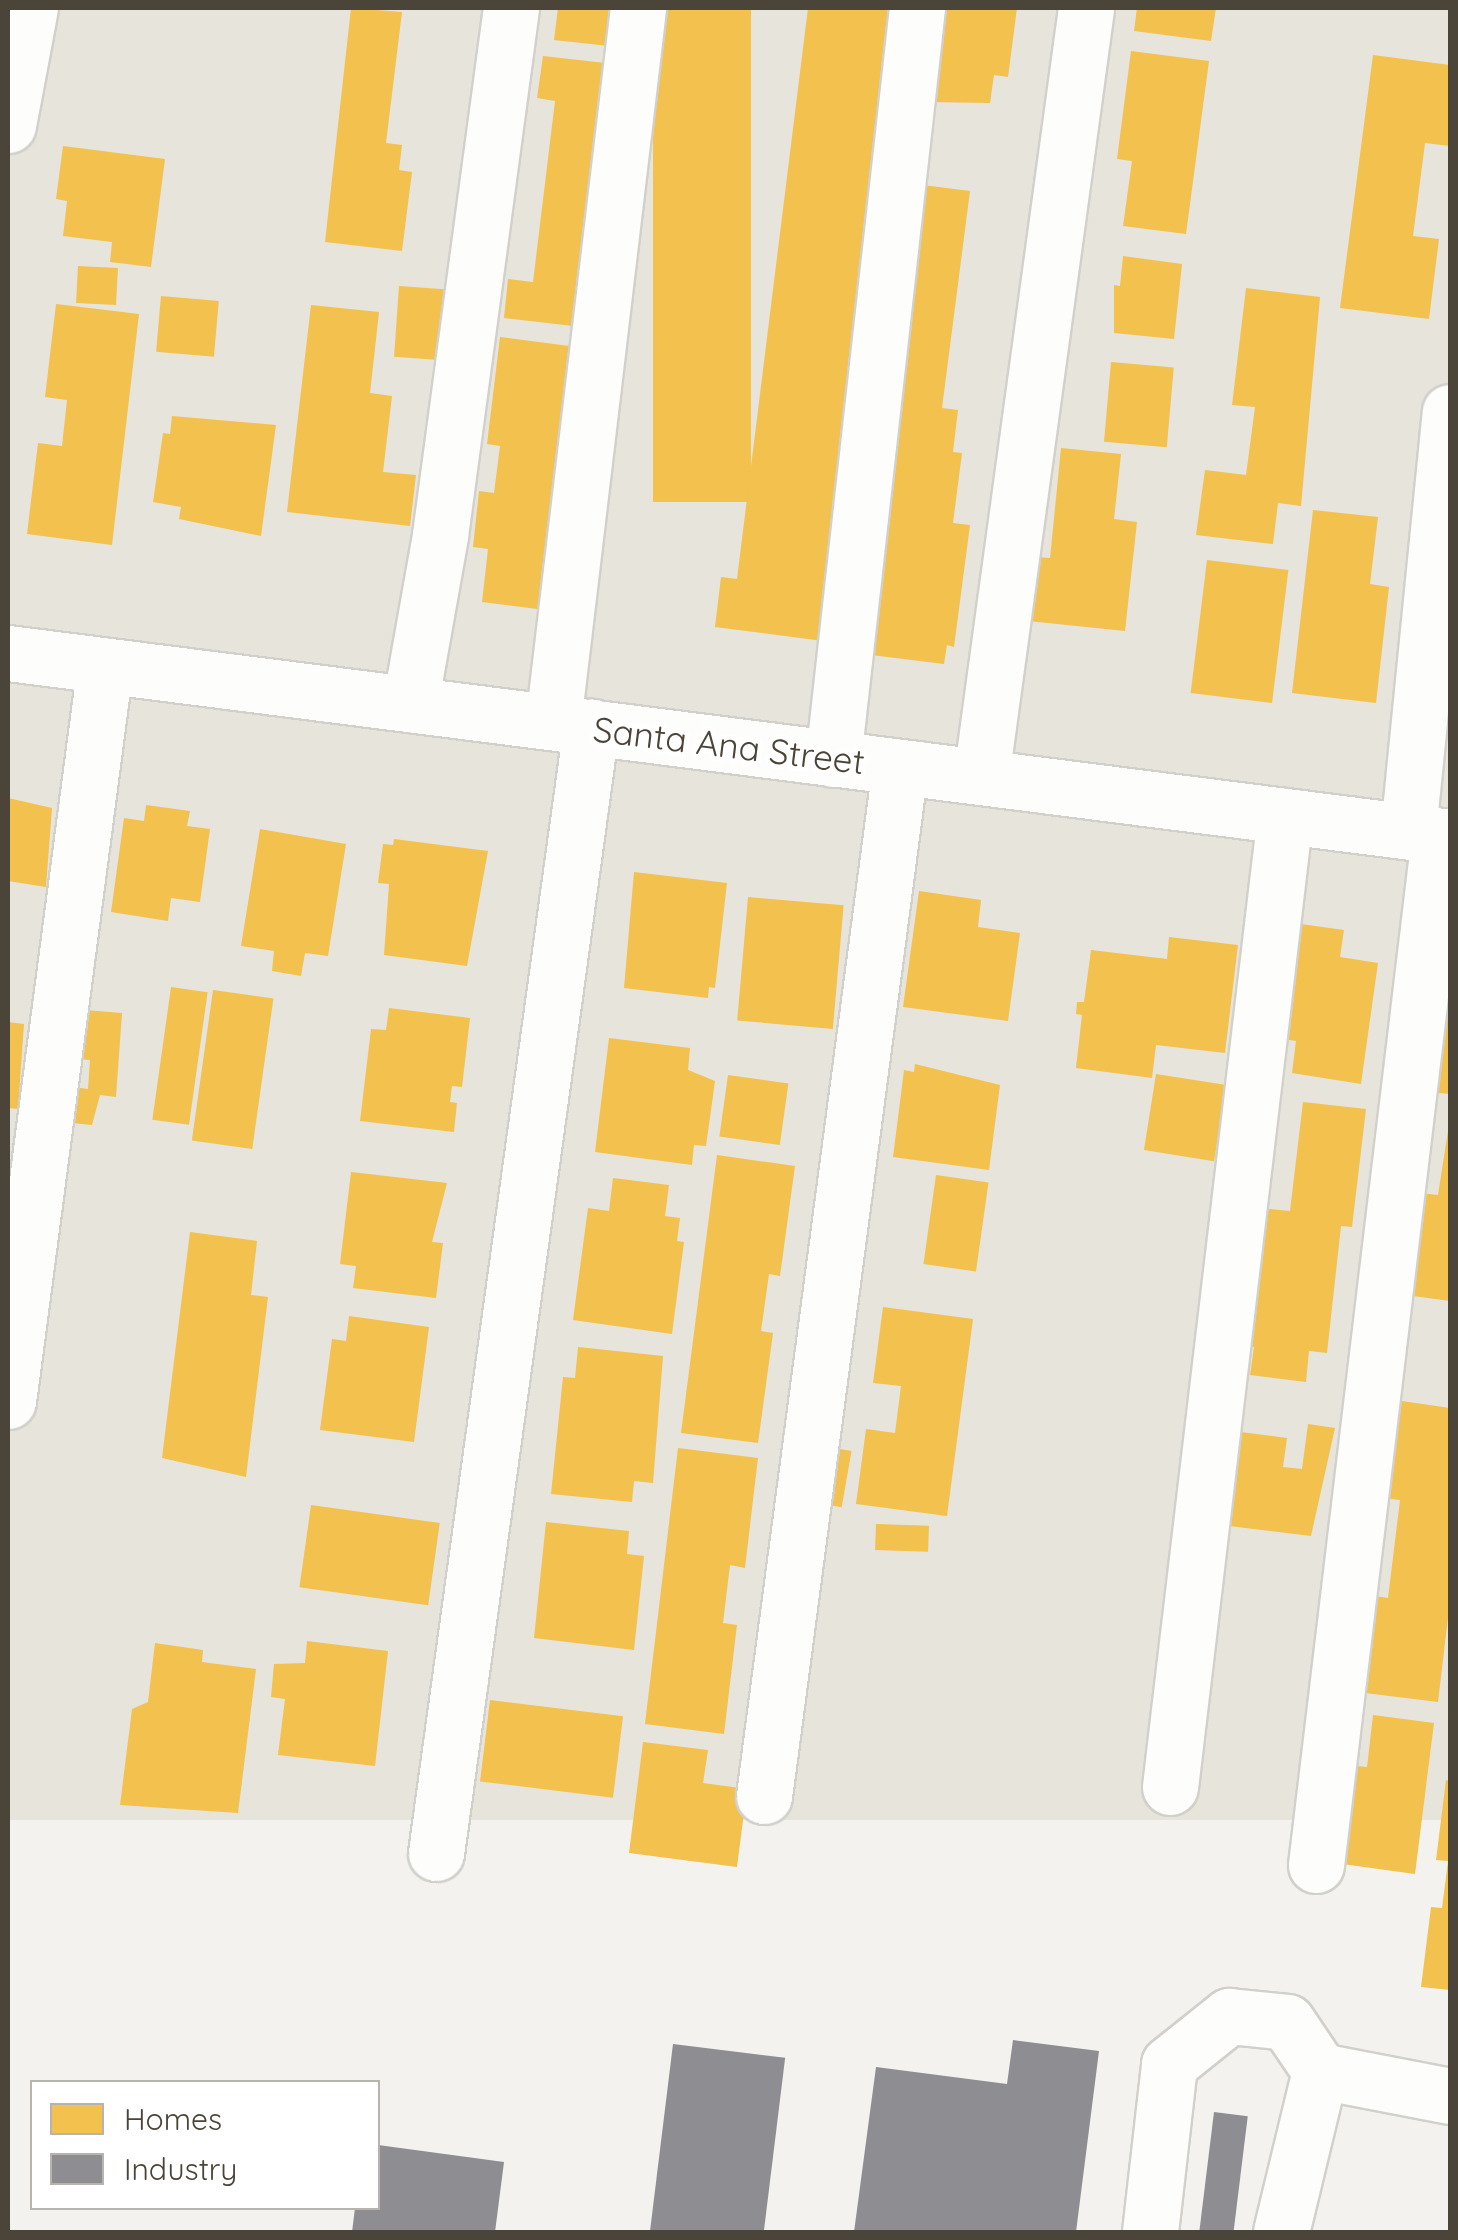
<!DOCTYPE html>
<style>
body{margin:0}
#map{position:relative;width:1458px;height:2240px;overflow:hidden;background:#f4f2ee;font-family:Quicksand,sans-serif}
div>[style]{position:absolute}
.residential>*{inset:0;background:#e7e4dc;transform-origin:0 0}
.homes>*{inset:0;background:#f2c14e;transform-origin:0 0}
.industry>*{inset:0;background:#8d8d92;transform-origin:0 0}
.roads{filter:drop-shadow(2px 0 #d2d0cb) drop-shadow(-2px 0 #d2d0cb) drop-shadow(0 2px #d2d0cb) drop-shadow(0 -2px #d2d0cb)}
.minor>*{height:55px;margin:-27.5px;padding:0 27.5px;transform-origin:27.5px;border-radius:27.5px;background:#fdfdfc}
span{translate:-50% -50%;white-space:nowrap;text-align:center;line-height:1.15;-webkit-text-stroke:10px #fff;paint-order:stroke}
.street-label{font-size:35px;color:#4b4439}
.frame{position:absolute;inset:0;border:10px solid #4b4439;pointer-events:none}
.legend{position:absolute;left:30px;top:2080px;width:350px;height:130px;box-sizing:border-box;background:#fff;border:2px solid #b7b4b0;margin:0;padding:12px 18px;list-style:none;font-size:30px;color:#4b4439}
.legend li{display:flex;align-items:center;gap:20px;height:50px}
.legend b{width:50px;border:2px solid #b7b4b0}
</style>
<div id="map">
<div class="residential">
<div style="left:8px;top:8px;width:1442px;height:1812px"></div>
</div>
<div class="homes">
<div style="clip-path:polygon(351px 8px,402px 12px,386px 143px,402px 145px,399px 170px,412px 172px,402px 251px,325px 242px)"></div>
<div style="clip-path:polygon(558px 8px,623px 8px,618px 47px,554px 40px)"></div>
<div style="left:653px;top:8px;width:98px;height:494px"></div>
<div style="clip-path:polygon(808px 8px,903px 8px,823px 641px,715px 627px,721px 577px,737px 579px)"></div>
<div style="clip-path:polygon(938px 8px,1017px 8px,1008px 77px,994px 75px,990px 103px,926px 102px)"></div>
<div style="clip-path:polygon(1137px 8px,1216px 8px,1211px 41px,1134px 31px)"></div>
<div style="clip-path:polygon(1131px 51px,1209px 61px,1186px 234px,1123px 226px,1132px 161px,1117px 159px)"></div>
<div style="clip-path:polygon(1373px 55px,1450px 65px,1450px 146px,1425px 143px,1413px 236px,1439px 239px,1429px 319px,1340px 308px)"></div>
<div style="clip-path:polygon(543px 56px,614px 64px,582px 327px,504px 318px,508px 279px,533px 282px,555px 101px,537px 98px)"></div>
<div style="clip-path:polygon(63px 146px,165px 159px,151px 267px,110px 262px,112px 242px,63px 236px,67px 201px,56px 199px)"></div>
<div style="clip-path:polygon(915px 184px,970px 191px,942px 408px,958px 410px,953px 452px,962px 453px,953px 523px,970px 525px,954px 647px,947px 645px,944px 664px,855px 653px)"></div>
<div style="clip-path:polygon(1123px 256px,1182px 264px,1174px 339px,1114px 333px,1114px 285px,1120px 286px)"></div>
<div style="left:78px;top:266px;width:40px;height:37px;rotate:3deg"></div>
<div style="left:399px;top:286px;width:52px;height:71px;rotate:4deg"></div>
<div style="clip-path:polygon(1246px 288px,1320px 297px,1301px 506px,1278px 503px,1273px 544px,1196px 535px,1205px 470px,1246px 475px,1255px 407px,1232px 405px)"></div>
<div style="left:161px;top:296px;width:58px;height:56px;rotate:5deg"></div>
<div style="clip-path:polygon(56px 304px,139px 314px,112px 545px,27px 534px,38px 443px,62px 446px,67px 400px,45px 397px)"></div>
<div style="clip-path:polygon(311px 305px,379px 312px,370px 393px,392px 396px,383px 472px,416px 475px,410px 526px,287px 512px)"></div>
<div style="clip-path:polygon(500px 337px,577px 347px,545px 610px,482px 602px,488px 549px,473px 547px,479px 491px,494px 493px,500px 446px,487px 444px)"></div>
<div style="left:1111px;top:362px;width:63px;height:80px;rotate:5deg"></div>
<div style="clip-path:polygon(172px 416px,276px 425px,261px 536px,179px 519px,181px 507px,153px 502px,163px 433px,170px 434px)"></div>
<div style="clip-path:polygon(1061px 448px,1121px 454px,1114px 519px,1137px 522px,1125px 631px,1028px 621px,1035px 557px,1050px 558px)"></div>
<div style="clip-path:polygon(1313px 510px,1378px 517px,1370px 584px,1389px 587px,1376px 703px,1292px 693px)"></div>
<div style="left:1207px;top:560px;width:82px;height:134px;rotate:7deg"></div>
<div style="clip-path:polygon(8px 798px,52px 808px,46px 887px,8px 881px)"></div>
<div style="clip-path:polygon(146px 805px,190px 811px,187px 826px,210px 829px,200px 902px,171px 898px,168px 921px,111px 912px,124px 818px,144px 821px)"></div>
<div style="clip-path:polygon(260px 829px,346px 844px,328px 956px,305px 953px,301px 976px,272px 971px,274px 951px,241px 946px)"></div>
<div style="clip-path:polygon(394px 839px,488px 851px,467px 966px,384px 955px,389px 884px,378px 883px,383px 844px,393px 845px)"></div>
<div style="clip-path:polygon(634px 872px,727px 883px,715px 988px,709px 987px,708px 998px,624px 988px)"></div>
<div style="clip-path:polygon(919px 891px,981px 900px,978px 927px,1020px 933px,1008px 1021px,903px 1007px)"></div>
<div style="left:748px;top:897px;width:96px;height:124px;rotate:5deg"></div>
<div style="clip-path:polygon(1301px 924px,1344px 930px,1340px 957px,1378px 963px,1361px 1084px,1292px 1073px,1296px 1041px,1278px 1038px,1292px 944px,1298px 945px)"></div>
<div style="clip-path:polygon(1169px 937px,1238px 945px,1225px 1053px,1156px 1045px,1152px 1078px,1076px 1068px,1082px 1015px,1076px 1014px,1077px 1002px,1084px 1002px,1091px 950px,1167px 959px)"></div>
<div style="clip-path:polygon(1450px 970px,1450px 1094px,1428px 1092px)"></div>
<div style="left:171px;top:987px;width:37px;height:134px;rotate:8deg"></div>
<div style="left:213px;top:990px;width:61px;height:152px;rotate:8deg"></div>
<div style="clip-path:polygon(389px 1008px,470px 1018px,462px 1087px,452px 1086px,450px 1102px,457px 1103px,454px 1132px,360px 1121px,371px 1029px,386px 1030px)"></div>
<div style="clip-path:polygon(72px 1009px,122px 1013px,116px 1097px,100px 1095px,92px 1125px,72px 1123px,73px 1087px,88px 1089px,90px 1060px,67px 1058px)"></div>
<div style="clip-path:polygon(8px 1022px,24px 1024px,18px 1109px,8px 1108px)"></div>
<div style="clip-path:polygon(609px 1038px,690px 1048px,688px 1070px,715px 1081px,706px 1146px,694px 1145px,692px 1165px,595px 1152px)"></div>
<div style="clip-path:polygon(915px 1064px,1000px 1085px,989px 1170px,893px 1157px,904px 1070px,914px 1072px)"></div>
<div style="left:1156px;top:1074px;width:71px;height:77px;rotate:9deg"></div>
<div style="left:728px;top:1075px;width:61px;height:62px;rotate:8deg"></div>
<div style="clip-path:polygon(1303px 1102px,1366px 1109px,1352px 1227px,1341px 1226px,1327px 1353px,1309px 1351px,1306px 1382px,1250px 1375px,1254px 1347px,1234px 1345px,1249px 1207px,1290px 1211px)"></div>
<div style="clip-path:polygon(1450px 1118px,1450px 1301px,1398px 1294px,1411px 1192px,1438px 1195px)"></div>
<div style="clip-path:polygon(717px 1155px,795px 1166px,780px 1276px,769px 1274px,761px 1331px,773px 1333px,758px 1443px,681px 1433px)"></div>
<div style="clip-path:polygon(351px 1172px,447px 1183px,432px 1242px,443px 1243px,436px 1298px,353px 1288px,356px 1266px,340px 1264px)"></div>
<div style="left:936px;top:1175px;width:53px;height:90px;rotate:8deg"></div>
<div style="clip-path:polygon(613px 1178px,669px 1185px,665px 1216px,680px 1218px,677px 1241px,684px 1242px,672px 1334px,573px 1320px,588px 1208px,609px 1211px)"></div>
<div style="clip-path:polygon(190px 1232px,257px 1241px,251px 1295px,268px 1297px,246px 1477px,162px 1458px)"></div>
<div style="clip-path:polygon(883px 1307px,973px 1319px,947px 1516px,856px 1504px,866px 1429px,895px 1433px,901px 1386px,873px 1383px)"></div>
<div style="clip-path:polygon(349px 1316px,429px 1327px,414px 1442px,320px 1430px,332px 1339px,346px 1341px)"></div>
<div style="clip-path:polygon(578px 1347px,663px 1356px,653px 1483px,634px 1481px,632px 1502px,551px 1494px,563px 1377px,575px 1378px)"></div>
<div style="clip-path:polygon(1395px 1400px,1450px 1408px,1450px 1601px,1438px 1702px,1357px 1692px,1369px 1595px,1388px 1598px,1400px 1500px,1383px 1498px)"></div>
<div style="clip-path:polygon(1308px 1424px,1335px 1428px,1311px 1536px,1213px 1524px,1225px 1430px,1287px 1438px,1283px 1467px,1302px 1469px)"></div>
<div style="left:823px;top:1446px;width:29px;height:57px;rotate:10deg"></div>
<div style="clip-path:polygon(678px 1448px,758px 1458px,745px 1568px,730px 1565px,723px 1623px,737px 1625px,724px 1734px,645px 1724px)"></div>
<div style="left:311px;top:1505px;width:130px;height:83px;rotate:8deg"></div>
<div style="clip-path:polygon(546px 1522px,629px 1531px,627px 1554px,644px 1556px,634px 1650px,534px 1638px)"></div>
<div style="left:876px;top:1524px;width:53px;height:26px;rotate:2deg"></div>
<div style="clip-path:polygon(307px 1641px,388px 1651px,375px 1766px,278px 1755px,285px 1699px,271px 1697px,274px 1664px,305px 1663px)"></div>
<div style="clip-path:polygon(155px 1643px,203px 1650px,202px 1662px,256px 1669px,238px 1813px,120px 1805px,132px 1709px,148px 1702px)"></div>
<div style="left:490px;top:1700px;width:134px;height:82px;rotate:7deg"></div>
<div style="clip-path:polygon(1373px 1715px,1434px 1723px,1415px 1874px,1335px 1863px,1347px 1765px,1367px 1767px)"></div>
<div style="clip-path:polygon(643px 1742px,708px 1750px,703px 1783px,747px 1789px,737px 1867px,629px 1853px)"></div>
<div style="clip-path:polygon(1446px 1780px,1450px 1781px,1450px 1990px,1421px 1987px,1431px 1907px,1442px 1908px,1448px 1861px,1436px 1860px)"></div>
</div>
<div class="industry">
<div style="clip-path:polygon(1013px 2040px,1099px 2051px,1076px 2232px,854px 2232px,876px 2067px,1007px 2084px)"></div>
<div style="left:673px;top:2044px;width:113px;height:189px;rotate:7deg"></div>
<div style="left:1214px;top:2112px;width:34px;height:121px;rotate:7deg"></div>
<div style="clip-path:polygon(378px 2145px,504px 2162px,495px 2232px,352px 2232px,355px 2208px,378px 2208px)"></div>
</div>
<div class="roads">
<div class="minor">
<div style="left:8px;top:125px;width:119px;rotate:-79.4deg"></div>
<div style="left:8px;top:653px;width:1454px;rotate:7.27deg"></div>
<div style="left:410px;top:704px;width:172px;rotate:-79.9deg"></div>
<div style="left:440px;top:535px;width:532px;rotate:-82.33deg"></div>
<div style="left:553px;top:722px;width:719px;rotate:-83.21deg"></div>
<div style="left:833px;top:759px;width:756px;rotate:-83.62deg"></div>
<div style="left:981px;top:777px;width:776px;rotate:-82.22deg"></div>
<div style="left:1408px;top:831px;width:421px;rotate:-84.3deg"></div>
<div style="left:8px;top:1401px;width:742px;rotate:-82.49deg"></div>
<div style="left:1170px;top:1787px;width:978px;rotate:-83.25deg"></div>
<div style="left:764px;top:1796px;width:1038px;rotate:-82.47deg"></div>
<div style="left:436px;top:1853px;width:1137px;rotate:-82.16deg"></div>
<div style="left:1316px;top:1865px;width:1036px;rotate:-83.18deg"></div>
<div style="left:1150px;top:2232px;width:169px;rotate:-83.5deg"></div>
<div style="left:1169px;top:2064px;width:77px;rotate:-38.7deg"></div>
<div style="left:1229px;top:2016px;width:58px;rotate:5.9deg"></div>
<div style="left:1287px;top:2022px;width:59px;rotate:56deg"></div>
<div style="left:1281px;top:2232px;width:166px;rotate:-76.4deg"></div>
<div style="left:1320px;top:2071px;width:132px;rotate:10.9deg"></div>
</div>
</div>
<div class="street-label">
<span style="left:729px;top:745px;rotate:7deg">Santa Ana Street</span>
</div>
<div class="frame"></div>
<ul class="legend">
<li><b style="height:28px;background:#f2c14e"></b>Homes</li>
<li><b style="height:28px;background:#8d8d92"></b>Industry</li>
</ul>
</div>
